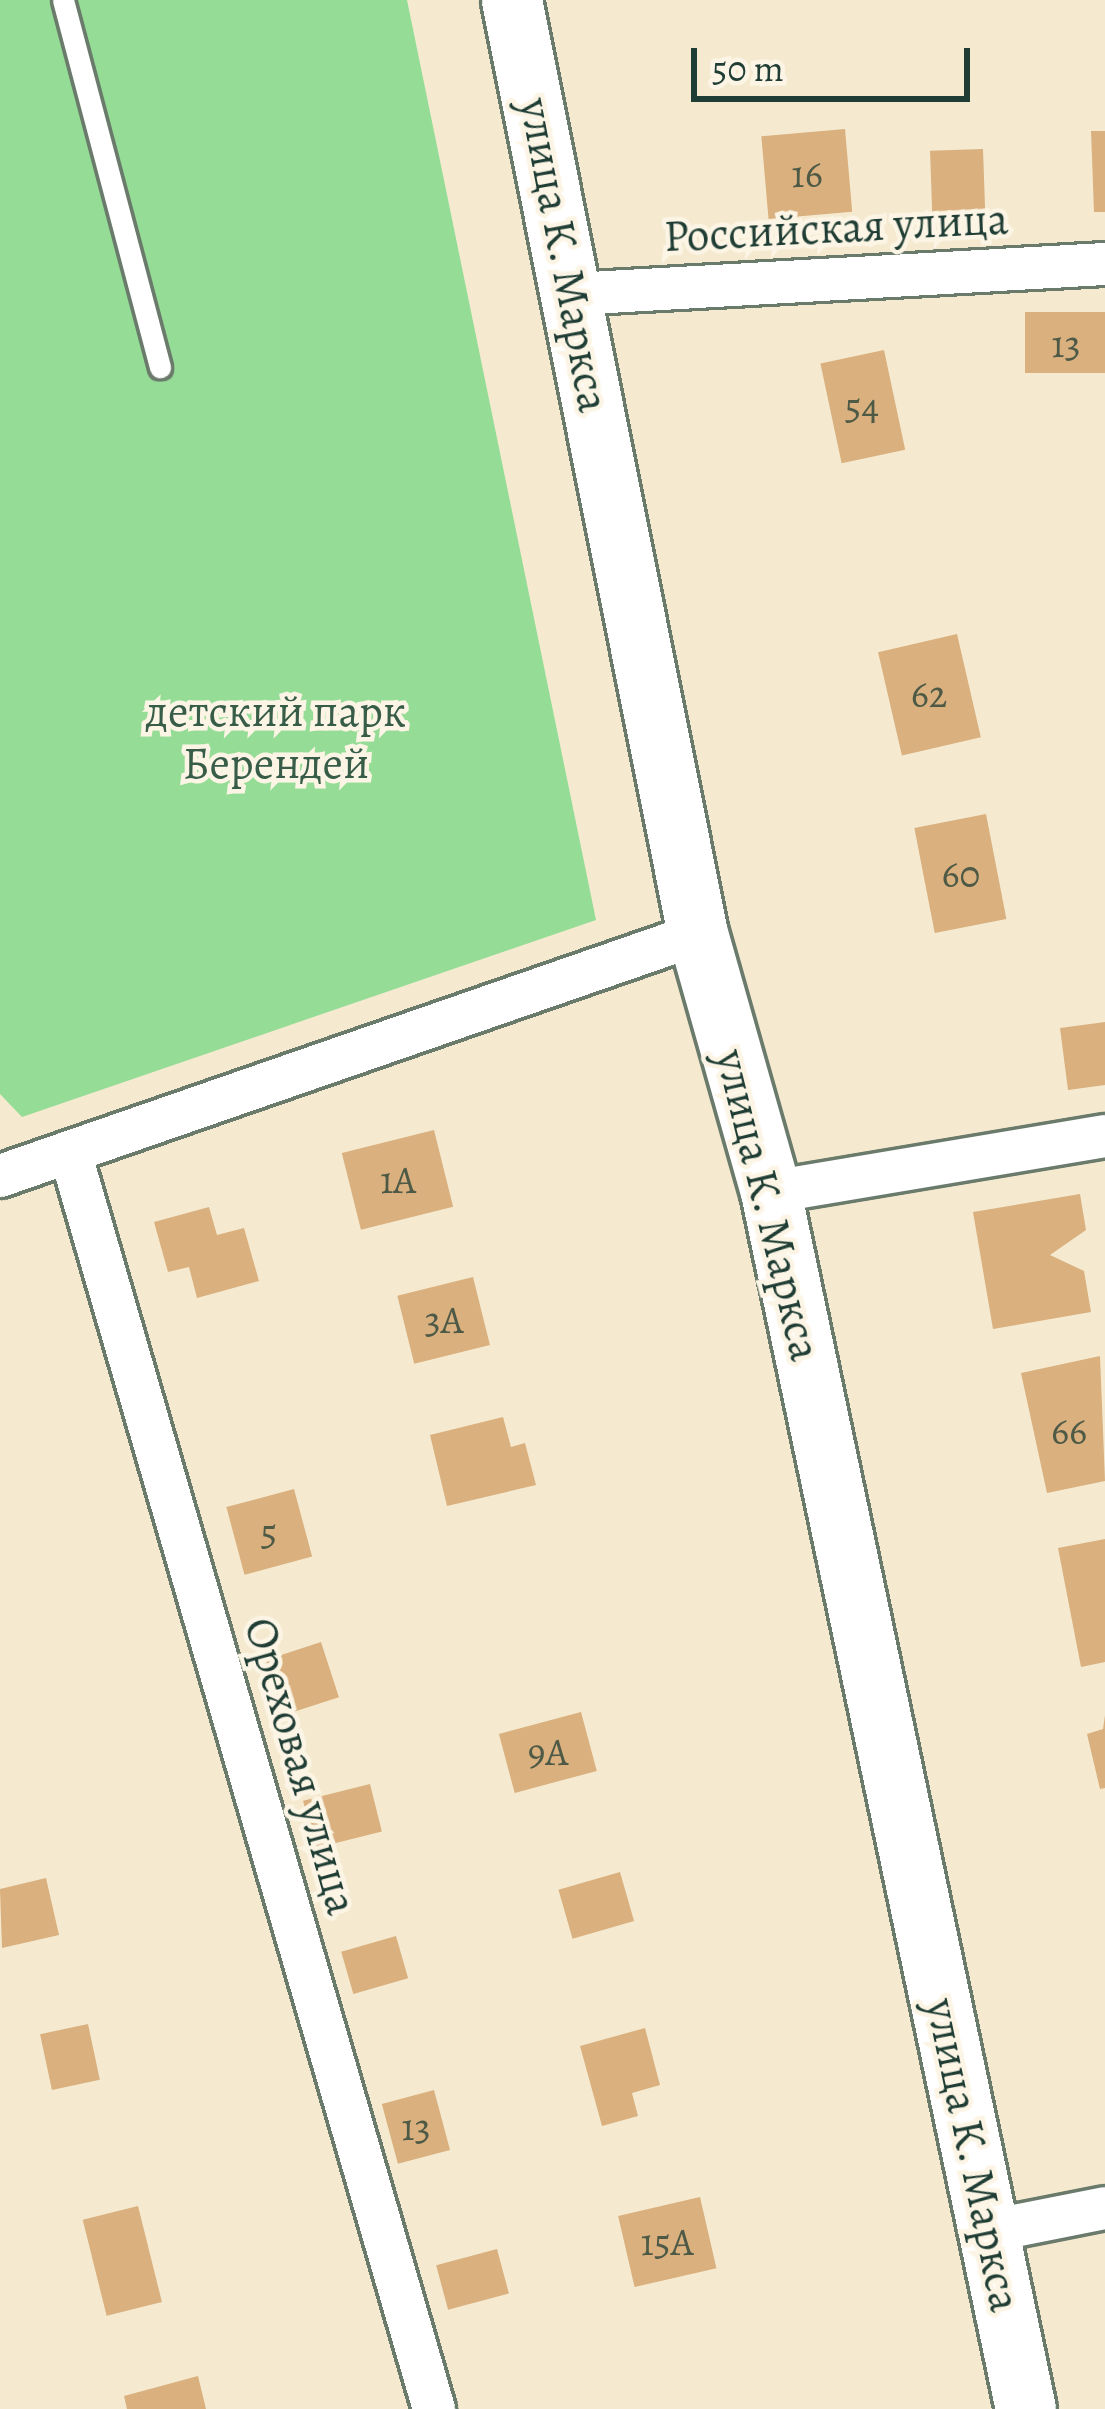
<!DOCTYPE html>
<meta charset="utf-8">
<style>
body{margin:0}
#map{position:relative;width:1105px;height:2409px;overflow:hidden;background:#f5ead0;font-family:Alegreya,serif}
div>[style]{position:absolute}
.green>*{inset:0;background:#95dc96}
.building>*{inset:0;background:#d9b07e;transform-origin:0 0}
.roads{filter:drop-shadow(3px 0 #6a7a6b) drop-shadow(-3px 0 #6a7a6b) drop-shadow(0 3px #6a7a6b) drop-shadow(0 -3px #6a7a6b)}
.service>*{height:21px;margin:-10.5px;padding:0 10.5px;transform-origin:10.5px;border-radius:10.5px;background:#fff}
.minor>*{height:42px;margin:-21px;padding:0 21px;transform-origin:21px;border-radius:21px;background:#fff}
.secondary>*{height:60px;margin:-30px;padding:0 30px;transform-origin:30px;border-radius:30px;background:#fff}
span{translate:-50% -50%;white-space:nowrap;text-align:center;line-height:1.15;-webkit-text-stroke:9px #fcf5e5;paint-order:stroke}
.number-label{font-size:39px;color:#4e5a46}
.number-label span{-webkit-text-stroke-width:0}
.street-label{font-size:45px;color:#1f3d34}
.park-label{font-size:45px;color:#375d48}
.scale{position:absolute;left:691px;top:48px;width:279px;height:54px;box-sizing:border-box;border:6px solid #1f3d34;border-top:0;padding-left:15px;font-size:36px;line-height:42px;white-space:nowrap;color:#1f3d34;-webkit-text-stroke:9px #fcf5e5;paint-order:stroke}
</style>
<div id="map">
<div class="green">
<div style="clip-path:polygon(0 0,407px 0,596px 920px,22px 1117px,0 1094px)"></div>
</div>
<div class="building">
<div style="left:845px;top:129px;width:83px;height:84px;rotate:85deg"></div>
<div style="clip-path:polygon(1091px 131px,1105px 131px,1105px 212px,1094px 212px)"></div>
<div style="left:983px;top:149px;width:64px;height:53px;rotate:88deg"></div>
<div style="left:1105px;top:312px;width:61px;height:80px;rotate:90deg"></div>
<div style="left:884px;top:350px;width:102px;height:65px;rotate:78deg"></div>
<div style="left:957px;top:634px;width:106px;height:81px;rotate:77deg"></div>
<div style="left:986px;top:814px;width:107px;height:73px;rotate:79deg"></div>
<div style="clip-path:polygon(1105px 1022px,1105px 1085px,1068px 1090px,1060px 1028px)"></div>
<div style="left:434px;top:1130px;width:79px;height:95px;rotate:76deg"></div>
<div style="clip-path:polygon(1080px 1194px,1086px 1230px,1050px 1255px,1084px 1271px,1091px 1312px,993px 1329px,973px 1212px)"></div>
<div style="clip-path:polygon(209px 1207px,217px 1235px,244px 1228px,259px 1281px,197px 1298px,189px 1267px,168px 1272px,154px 1222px)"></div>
<div style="left:473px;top:1277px;width:70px;height:78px;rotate:76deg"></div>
<div style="clip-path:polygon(1100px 1356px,1105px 1481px,1047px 1493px,1021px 1373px)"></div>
<div style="clip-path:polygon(503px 1417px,511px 1447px,525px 1443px,536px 1485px,447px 1506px,430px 1435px)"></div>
<div style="left:294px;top:1489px;width:70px;height:70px;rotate:75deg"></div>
<div style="clip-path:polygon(1105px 1539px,1105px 1662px,1081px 1667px,1058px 1548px)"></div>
<div style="left:321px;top:1642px;width:58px;height:58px;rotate:72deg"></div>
<div style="left:581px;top:1712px;width:61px;height:85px;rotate:75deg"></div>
<div style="clip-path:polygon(1105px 1715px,1105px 1788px,1100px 1789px,1087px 1734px,1103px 1729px)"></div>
<div style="left:370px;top:1784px;width:49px;height:69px;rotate:76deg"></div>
<div style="left:620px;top:1872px;width:51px;height:64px;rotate:74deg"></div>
<div style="clip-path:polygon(46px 1878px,59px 1935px,2px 1948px,0 1889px)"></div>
<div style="left:396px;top:1936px;width:44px;height:57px;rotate:74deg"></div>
<div style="left:88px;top:2024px;width:57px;height:49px;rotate:78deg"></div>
<div style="clip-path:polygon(645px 2028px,660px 2085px,632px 2093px,638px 2116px,602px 2126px,580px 2046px)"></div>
<div style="left:434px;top:2090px;width:62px;height:54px;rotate:75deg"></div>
<div style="left:700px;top:2197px;width:73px;height:84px;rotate:77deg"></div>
<div style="left:138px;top:2206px;width:99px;height:57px;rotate:76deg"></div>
<div style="left:497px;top:2249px;width:46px;height:63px;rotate:75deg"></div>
<div style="clip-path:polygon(198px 2376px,206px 2409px,127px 2409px,124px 2396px)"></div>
</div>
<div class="roads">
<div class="service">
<div style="left:63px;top:0;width:380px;rotate:75.2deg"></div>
</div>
<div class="minor">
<div style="left:573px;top:294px;width:533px;rotate:-3.23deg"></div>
<div style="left:70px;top:1152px;width:1309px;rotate:73.85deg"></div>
<div style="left:0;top:1176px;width:739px;rotate:-19.12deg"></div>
<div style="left:771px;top:1192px;width:339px;rotate:-9.5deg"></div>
<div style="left:989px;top:2231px;width:118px;rotate:-11.2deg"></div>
</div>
<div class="secondary">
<div style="left:512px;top:0;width:952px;rotate:78.74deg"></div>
<div style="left:698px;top:934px;width:268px;rotate:74.2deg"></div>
<div style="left:771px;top:1192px;width:1243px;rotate:78.17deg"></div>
</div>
</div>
<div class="number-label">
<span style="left:807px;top:174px">16</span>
<span style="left:1066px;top:344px">13</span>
<span style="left:862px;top:406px">54</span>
<span style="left:929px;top:694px">62</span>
<span style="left:961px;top:874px">60</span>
<span style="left:398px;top:1180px">1А</span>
<span style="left:444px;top:1320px">3А</span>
<span style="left:1069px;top:1431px">66</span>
<span style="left:269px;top:1532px">5</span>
<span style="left:548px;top:1752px">9А</span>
<span style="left:416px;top:2127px">13</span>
<span style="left:667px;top:2242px">15А</span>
</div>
<div class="street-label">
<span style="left:836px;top:228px;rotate:-3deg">Российская улица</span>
<span style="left:564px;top:255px;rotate:79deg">улица К. Маркса</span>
<span style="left:768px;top:1205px;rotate:76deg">улица К. Маркса</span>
<span style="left:301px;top:1766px;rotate:74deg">Ореховая улица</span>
<span style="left:973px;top:2155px;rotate:78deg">улица К. Маркса</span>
</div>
<div class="park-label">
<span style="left:276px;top:738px">детский парк<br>Берендей</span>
</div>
<div class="scale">50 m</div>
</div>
